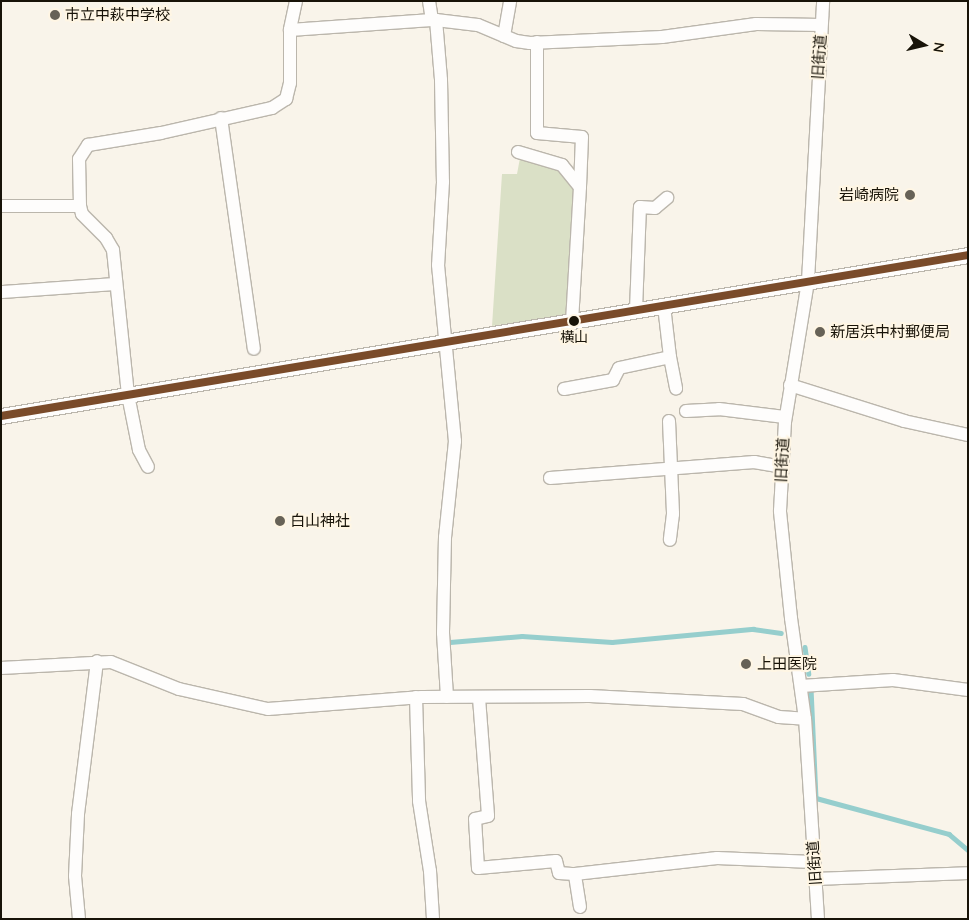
<!DOCTYPE html>
<meta charset="utf-8">
<style>
body{margin:0}
#map{position:relative;width:969px;height:920px;overflow:hidden;background:#f9f4ea;font-family:Quicksand,"Noto Sans JP",sans-serif}
div>[style]{position:absolute}
.green>*{inset:0;background:#dae0c6}
.stream>*{height:4.5px;margin:-2.25px;padding:0 2.25px;transform-origin:2.25px;border-radius:2.25px;background:#96cecd}
.roads{filter:drop-shadow(1px 0 #bbb6ac) drop-shadow(-1px 0 #bbb6ac) drop-shadow(0 1px #bbb6ac) drop-shadow(0 -1px #bbb6ac)}
.minor>*{height:12px;margin:-6px;padding:0 6px;transform-origin:6px;border-radius:6px;background:#fefdfc}
.tertiary>*{height:15px;margin:-7.5px;padding:0 7.5px;transform-origin:7.5px;border-radius:7.5px;background:#fefdfc}
.bus-1>*{height:8px;margin:-4px;padding:0 4px;transform-origin:4px;border-radius:4px;background:#7a4b2a}
.dots>*{width:14px;height:14px;translate:-50% -50%;box-sizing:border-box;border:2px solid #fff6e4;border-radius:50%}
span{translate:-50% -50%;white-space:nowrap;text-align:center;line-height:1.15;-webkit-text-stroke:4px #fff6e4;paint-order:stroke}
.bus-label{font-size:14px;color:#181308}
.poi-label{font-size:15px;color:#181308}
.left{translate:0 -50%;text-align:left}
.right{translate:-100% -50%;text-align:right}
.street-label{font-size:15px;color:#181308}
.frame{position:absolute;inset:0;border:2px solid #181308;pointer-events:none}
.north{position:absolute;left:899px;top:20px;width:50px;height:50px;-webkit-text-stroke:4px #fff6e4;paint-order:stroke;rotate:99deg;font-size:14px;font-weight:700;line-height:20px;text-align:center;color:#181308}
.north::after{content:'';display:block;margin:auto;width:18px;height:22px;background:#181308;clip-path:polygon(50% 0,100% 100%,50% 72%,0 100%)}
</style>
<div id="map">
<div class="green">
<div style="clip-path:polygon(520px 158px,561px 170px,574px 186px,567px 315px,492px 326px,502px 174px,517px 174px)"></div>
</div>
<div class="stream">
<div style="left:450px;top:642px;width:72px;rotate:-4.8deg"></div>
<div style="left:522px;top:636px;width:90px;rotate:3.8deg"></div>
<div style="left:612px;top:642px;width:142px;rotate:-5.3deg"></div>
<div style="left:753px;top:629px;width:28px;rotate:8deg"></div>
<div style="left:805px;top:647px;width:27px;rotate:82deg"></div>
<div style="left:811px;top:688px;width:110px;rotate:87.4deg"></div>
<div style="left:816px;top:798px;width:138px;rotate:15.1deg"></div>
<div style="left:949px;top:834px;width:25px;rotate:40deg"></div>
</div>
<div class="roads">
<div class="minor">
<div style="left:296px;top:1px;width:30px;rotate:102deg"></div>
<div style="left:290px;top:30px;width:142px;rotate:-4deg"></div>
<div style="left:429px;top:1px;width:19px;rotate:81deg"></div>
<div style="left:432px;top:20px;width:4px"></div>
<div style="left:436px;top:20px;width:60px;rotate:85.2deg"></div>
<div style="left:441px;top:80px;width:102px;rotate:88.9deg"></div>
<div style="left:443px;top:182px;width:83px;rotate:93.4deg"></div>
<div style="left:438px;top:265px;width:177px;rotate:84.5deg"></div>
<div style="left:455px;top:441px;width:97px;rotate:95.9deg"></div>
<div style="left:445px;top:537px;width:96px;rotate:91.2deg"></div>
<div style="left:443px;top:633px;width:64px;rotate:86.4deg"></div>
<div style="left:436px;top:20px;width:42px;rotate:6.8deg"></div>
<div style="left:478px;top:25px;width:41px;rotate:22.8deg"></div>
<div style="left:516px;top:41px;width:14px;rotate:8deg"></div>
<div style="left:530px;top:43px;width:132px;rotate:-2.6deg"></div>
<div style="left:662px;top:37px;width:95px;rotate:-7.9deg"></div>
<div style="left:756px;top:24px;width:65px;rotate:0.9deg"></div>
<div style="left:504px;top:36px;width:36px;rotate:-80deg"></div>
<div style="left:537px;top:42px;width:91px;rotate:90deg"></div>
<div style="left:537px;top:133px;width:45px;rotate:5.1deg"></div>
<div style="left:582px;top:137px;width:50px;rotate:92.3deg"></div>
<div style="left:221px;top:118px;width:233px;rotate:81.9deg"></div>
<div style="left:518px;top:152px;width:46px;rotate:16.5deg"></div>
<div style="left:562px;top:165px;width:28px;rotate:51deg"></div>
<div style="left:580px;top:187px;width:134px;rotate:93.4deg"></div>
<div style="left:1px;top:206px;width:79px"></div>
<div style="left:80px;top:206px;width:8px;rotate:76deg"></div>
<div style="left:82px;top:214px;width:34px;rotate:45deg"></div>
<div style="left:106px;top:238px;width:14px;rotate:60deg"></div>
<div style="left:113px;top:250px;width:146px;rotate:84.1deg"></div>
<div style="left:128px;top:395px;width:56px;rotate:78.7deg"></div>
<div style="left:139px;top:450px;width:19px;rotate:62deg"></div>
<div style="left:80px;top:206px;width:47px;rotate:-91.2deg"></div>
<div style="left:79px;top:159px;width:17px;rotate:-57deg"></div>
<div style="left:88px;top:145px;width:74px;rotate:-9.3deg"></div>
<div style="left:161px;top:133px;width:114px;rotate:-12.7deg"></div>
<div style="left:272px;top:108px;width:17px;rotate:-33deg"></div>
<div style="left:286px;top:99px;width:16px;rotate:-76deg"></div>
<div style="left:290px;top:83px;width:53px;rotate:-90deg"></div>
<div style="left:1px;top:292px;width:115px;rotate:-4deg"></div>
<div style="left:636px;top:310px;width:103px;rotate:-87.8deg"></div>
<div style="left:640px;top:207px;width:15px;rotate:4deg"></div>
<div style="left:655px;top:208px;width:16px;rotate:-40deg"></div>
<div style="left:670px;top:357px;width:32px;rotate:79deg"></div>
<div style="left:790px;top:385px;width:120px;rotate:17.5deg"></div>
<div style="left:904px;top:421px;width:66px;rotate:12.3deg"></div>
<div style="left:564px;top:389px;width:50px;rotate:-10.4deg"></div>
<div style="left:613px;top:380px;width:13px;rotate:-63deg"></div>
<div style="left:619px;top:368px;width:52px;rotate:-12.2deg"></div>
<div style="left:670px;top:357px;width:51px;rotate:-96.7deg"></div>
<div style="left:686px;top:411px;width:33px;rotate:-3deg"></div>
<div style="left:719px;top:409px;width:66px;rotate:6.9deg"></div>
<div style="left:669px;top:421px;width:93px;rotate:87.5deg"></div>
<div style="left:673px;top:514px;width:26px;rotate:97deg"></div>
<div style="left:550px;top:478px;width:205px;rotate:-4.5deg"></div>
<div style="left:754px;top:462px;width:27px;rotate:10deg"></div>
<div style="left:1px;top:668px;width:110px;rotate:-3.1deg"></div>
<div style="left:111px;top:662px;width:73px;rotate:21.7deg"></div>
<div style="left:179px;top:689px;width:91px;rotate:12.7deg"></div>
<div style="left:268px;top:709px;width:154px;rotate:-4.5deg"></div>
<div style="left:422px;top:697px;width:168px;rotate:-0.3deg"></div>
<div style="left:590px;top:696px;width:153px;rotate:3deg"></div>
<div style="left:743px;top:704px;width:38px;rotate:20deg"></div>
<div style="left:779px;top:717px;width:26px;rotate:4deg"></div>
<div style="left:801px;top:686px;width:92px;rotate:-3.7deg"></div>
<div style="left:893px;top:680px;width:76px;rotate:7.6deg"></div>
<div style="left:416px;top:697px;width:104px;rotate:88.3deg"></div>
<div style="left:419px;top:801px;width:71px;rotate:81.1deg"></div>
<div style="left:430px;top:871px;width:48px;rotate:86.4deg"></div>
<div style="left:479px;top:698px;width:118px;rotate:85.6deg"></div>
<div style="left:488px;top:816px;width:13px;rotate:167deg"></div>
<div style="left:475px;top:819px;width:49px;rotate:86.5deg"></div>
<div style="left:478px;top:868px;width:78px;rotate:-5.1deg"></div>
<div style="left:556px;top:861px;width:12px;rotate:76deg"></div>
<div style="left:559px;top:873px;width:16px;rotate:4deg"></div>
<div style="left:815px;top:879px;width:153px;rotate:-2.2deg"></div>
<div style="left:580px;top:907px;width:33px;rotate:-99deg"></div>
<div style="left:575px;top:874px;width:143px;rotate:-6.4deg"></div>
<div style="left:717px;top:858px;width:96px;rotate:2.4deg"></div>
<div style="left:79px;top:919px;width:43px;rotate:-95.3deg"></div>
<div style="left:75px;top:876px;width:62px;rotate:-87.2deg"></div>
<div style="left:78px;top:814px;width:154px;rotate:-82.9deg"></div>
<div style="left:818px;top:919px;width:200px;rotate:-93.7deg"></div>
<div style="left:805px;top:719px;width:102px;rotate:-97.9deg"></div>
<div style="left:791px;top:618px;width:108px;rotate:-95.9deg"></div>
<div style="left:780px;top:511px;width:89px;rotate:-86.8deg"></div>
<div style="left:785px;top:422px;width:143px;rotate:-80.7deg"></div>
<div style="left:808px;top:281px;width:280px;rotate:-86.9deg"></div>
</div>
<div class="tertiary">
<div style="left:1px;top:416px;width:980px;rotate:-9.45deg"></div>
</div>
</div>
<div class="bus-1">
<div style="left:1px;top:416px;width:980px;rotate:-9.45deg"></div>
</div>
<div class="dots">
<div style="left:55px;top:15px;background:#676257"></div>
<div style="left:910px;top:195px;background:#676257"></div>
<div style="left:574px;top:321px;background:#181308"></div>
<div style="left:820px;top:332px;background:#676257"></div>
<div style="left:280px;top:521px;background:#676257"></div>
<div style="left:746px;top:664px;background:#676257"></div>
</div>
<div class="bus-label">
<span style="left:574px;top:337px">横山</span>
</div>
<div class="poi-label">
<span class="left" style="left:65px;top:15px">市立中萩中学校</span>
<span class="right" style="left:899px;top:195px">岩崎病院</span>
<span class="left" style="left:830px;top:332px">新居浜中村郵便局</span>
<span class="left" style="left:290px;top:521px">白山神社</span>
<span class="left" style="left:757px;top:664px">上田医院</span>
</div>
<div class="street-label">
<span style="left:819px;top:57px;rotate:-86deg">旧街道</span>
<span style="left:782px;top:460px;rotate:-87deg">旧街道</span>
<span style="left:814px;top:863px;rotate:-94deg">旧街道</span>
</div>
<div class="frame"></div>
<div class="north">N</div>
</div>
